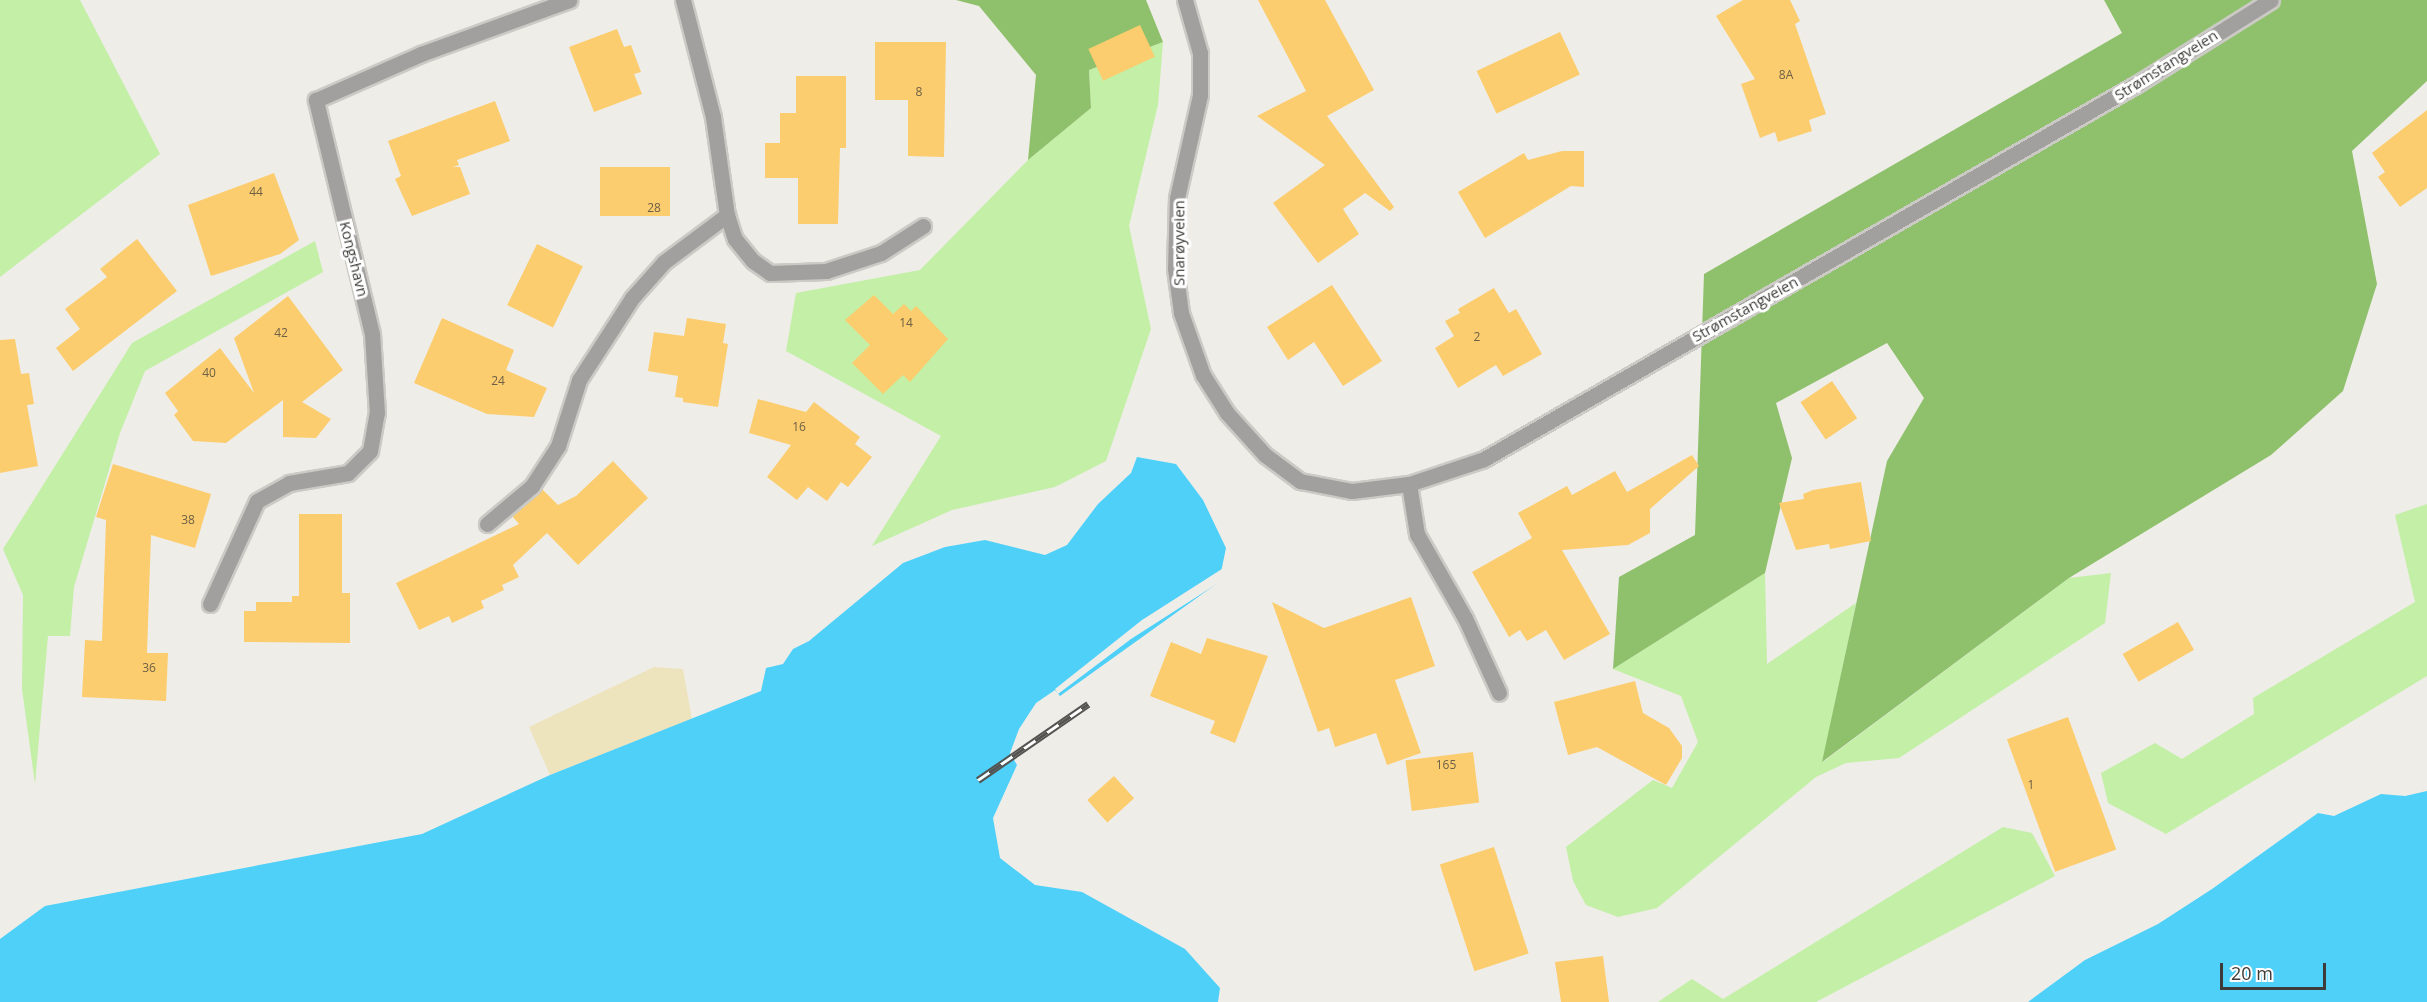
<!DOCTYPE html>
<meta charset="utf-8">
<style>
body{margin:0}
#map{position:relative;width:2427px;height:1002px;overflow:hidden;background:#efede8;font-family:"Open Sans",sans-serif}
div>[style]{position:absolute}
.green>*{inset:0;background:#c3efa6}
.forest>*{inset:0;background:#8fc16c}
.sand>*{inset:0;background:#ede4be}
.water>*{inset:0;background:#4ed0f9}
.pier>*{inset:0;background:#efede8}
.building>*{inset:0;background:#fccd6e;transform-origin:0 0}
.roads{filter:drop-shadow(2px 0 #cbcac5) drop-shadow(-2px 0 #cbcac5) drop-shadow(0 2px #cbcac5) drop-shadow(0 -2px #cbcac5)}
.minor>*{height:15px;margin:-7.5px;padding:0 7.5px;transform-origin:7.5px;border-radius:7.5px;background:#a29f9f}
.rail>*{height:7px;margin-top:-3.5px;transform-origin:0;background:repeating-linear-gradient(90deg,#fff 0 14px,#545350 0 28px);box-sizing:border-box;border-block:2px solid #545350}
span{translate:-50% -50%;white-space:nowrap;text-align:center;line-height:1.15;-webkit-text-stroke:6px #fff;paint-order:stroke}
.number-label{font-size:12px;color:#6d6047}
.number-label span{-webkit-text-stroke-width:0}
.street-label{font-size:15px;color:#3d3c3a}
.scale{position:absolute;left:2220px;top:963px;width:106px;height:27px;box-sizing:border-box;border:3px solid #3d3c3a;border-top:0;padding-left:8px;font-size:18px;line-height:21px;white-space:nowrap;color:#3d3c3a;-webkit-text-stroke:4px #fff;paint-order:stroke}
</style>
<div id="map">
<div class="green">
<div style="clip-path:polygon(0 0,80px 0,160px 154px,0 277px)"></div>
<div style="clip-path:polygon(1163px 42px,1158px 105px,1129px 226px,1151px 329px,1106px 461px,1055px 487px,952px 510px,872px 546px,941px 436px,786px 351px,796px 293px,920px 270px,1028px 160px,1091px 108px,1089px 70px)"></div>
<div style="clip-path:polygon(315px 241px,323px 272px,145px 371px,120px 433px,74px 587px,70px 636px,48px 636px,35px 784px,22px 689px,23px 595px,3px 549px,132px 343px)"></div>
<div style="clip-path:polygon(2427px 504px,2427px 676px,2166px 834px,2108px 803px,2101px 773px,2155px 743px,2182px 759px,2254px 714px,2253px 698px,2415px 602px,2395px 515px)"></div>
<div style="clip-path:polygon(1765px 573px,1767px 664px,1856px 603px,1823px 762px,2069px 578px,2111px 573px,2105px 623px,1899px 758px,1846px 763px,1816px 777px,1657px 908px,1618px 917px,1586px 905px,1573px 881px,1566px 847px,1653px 780px,1672px 788px,1698px 742px,1681px 696px,1613px 669px)"></div>
<div style="clip-path:polygon(2003px 827px,2032px 833px,2055px 876px,1816px 1002px,1658px 1002px,1692px 979px,1723px 999px)"></div>
</div>
<div class="forest">
<div style="clip-path:polygon(956px 0,1146px 0,1163px 42px,1089px 70px,1091px 108px,1028px 160px,1036px 75px,979px 6px)"></div>
<div style="clip-path:polygon(2104px 0,2427px 0,2427px 81px,2352px 151px,2377px 284px,2343px 391px,2271px 455px,2069px 578px,1822px 762px,1887px 461px,1924px 398px,1887px 343px,1776px 403px,1792px 458px,1765px 573px,1613px 669px,1619px 577px,1695px 535px,1704px 274px,2122px 33px)"></div>
</div>
<div class="sand">
<div style="clip-path:polygon(654px 667px,683px 669px,692px 719px,550px 775px,529px 727px)"></div>
</div>
<div class="water">
<div style="clip-path:polygon(1137px 457px,1176px 464px,1203px 500px,1226px 548px,1219px 582px,1060px 696px,1055px 690px,1036px 703px,1019px 729px,1010px 753px,1017px 765px,993px 818px,1000px 858px,1035px 885px,1082px 892px,1185px 949px,1220px 988px,1218px 1002px,0 1002px,0 939px,45px 906px,422px 834px,550px 775px,761px 691px,766px 668px,783px 664px,793px 649px,809px 641px,903px 563px,945px 547px,985px 540px,1045px 555px,1067px 545px,1098px 504px,1131px 473px)"></div>
<div style="clip-path:polygon(2427px 791px,2427px 1002px,2028px 1002px,2085px 960px,2158px 924px,2212px 889px,2318px 813px,2334px 816px,2381px 794px,2405px 796px)"></div>
</div>
<div class="pier">
<div style="clip-path:polygon(1225px 567px,1223px 580px,1131px 639px,1058px 694px,1055px 689px,1142px 620px)"></div>
</div>
<div class="building">
<div style="clip-path:polygon(1258px 0,1325px 0,1374px 90px,1327px 116px,1394px 207px,1390px 211px,1365px 193px,1343px 209px,1359px 234px,1318px 263px,1273px 203px,1325px 165px,1257px 116px,1306px 91px)"></div>
<div style="clip-path:polygon(1743px 0,1790px 0,1800px 21px,1795px 24px,1826px 114px,1809px 120px,1812px 131px,1778px 142px,1775px 132px,1760px 138px,1741px 84px,1755px 79px,1716px 16px)"></div>
<div style="left:1140px;top:25px;width:35px;height:57px;rotate:65deg"></div>
<div style="clip-path:polygon(617px 29px,624px 47px,631px 45px,641px 72px,634px 74px,642px 94px,594px 112px,569px 47px)"></div>
<div style="left:1560px;top:32px;width:47px;height:92px;rotate:65deg"></div>
<div style="clip-path:polygon(875px 42px,946px 42px,944px 157px,908px 156px,908px 100px,875px 100px)"></div>
<div style="clip-path:polygon(796px 76px,846px 76px,846px 148px,840px 148px,838px 224px,798px 224px,798px 178px,765px 178px,765px 143px,780px 143px,780px 113px,796px 113px)"></div>
<div style="clip-path:polygon(495px 101px,510px 141px,457px 160px,459px 165px,453px 167px,460px 167px,470px 194px,412px 216px,395px 179px,401px 176px,388px 141px)"></div>
<div style="clip-path:polygon(2427px 110px,2427px 188px,2400px 207px,2378px 177px,2385px 172px,2372px 153px)"></div>
<div style="clip-path:polygon(1562px 151px,1584px 151px,1584px 187px,1571px 186px,1485px 238px,1458px 192px,1524px 153px,1528px 160px)"></div>
<div style="left:600px;top:167px;width:70px;height:49px"></div>
<div style="clip-path:polygon(274px 173px,299px 240px,280px 254px,211px 276px,188px 205px)"></div>
<div style="clip-path:polygon(137px 239px,177px 291px,73px 371px,56px 348px,80px 329px,65px 309px,107px 277px,100px 269px)"></div>
<div style="left:537px;top:244px;width:51px;height:68px;rotate:26deg"></div>
<div style="clip-path:polygon(1332px 285px,1382px 361px,1343px 386px,1314px 342px,1288px 360px,1267px 327px)"></div>
<div style="clip-path:polygon(1494px 288px,1509px 313px,1516px 309px,1542px 354px,1503px 376px,1496px 365px,1458px 388px,1435px 348px,1454px 336px,1445px 321px,1460px 313px,1458px 309px)"></div>
<div style="clip-path:polygon(874px 295px,893px 314px,904px 304px,911px 311px,916px 306px,948px 339px,910px 382px,903px 375px,883px 394px,852px 363px,870px 345px,845px 320px)"></div>
<div style="clip-path:polygon(288px 296px,343px 370px,302px 402px,331px 419px,316px 438px,283px 437px,283px 400px,226px 443px,193px 441px,174px 415px,178px 411px,165px 393px,220px 348px,254px 393px,234px 338px)"></div>
<div style="clip-path:polygon(442px 318px,514px 350px,506px 370px,547px 388px,534px 417px,487px 414px,414px 383px)"></div>
<div style="clip-path:polygon(687px 318px,726px 324px,723px 343px,728px 344px,718px 407px,683px 402px,683px 398px,675px 397px,678px 376px,648px 371px,654px 332px,684px 336px)"></div>
<div style="clip-path:polygon(15px 339px,21px 374px,29px 373px,34px 404px,27px 405px,38px 466px,0 473px,0 340px)"></div>
<div style="left:1832px;top:381px;width:45px;height:38px;rotate:56deg"></div>
<div style="clip-path:polygon(758px 399px,806px 412px,814px 402px,860px 437px,855px 444px,872px 457px,848px 487px,841px 482px,827px 501px,808px 487px,797px 500px,767px 477px,791px 445px,749px 433px)"></div>
<div style="clip-path:polygon(1692px 455px,1699px 466px,1650px 509px,1650px 533px,1628px 545px,1562px 550px,1610px 634px,1564px 660px,1546px 630px,1527px 641px,1520px 630px,1509px 637px,1472px 572px,1532px 538px,1518px 513px,1567px 486px,1572px 495px,1615px 471px,1627px 492px)"></div>
<div style="clip-path:polygon(613px 461px,648px 498px,578px 565px,547px 533px,513px 565px,519px 577px,502px 585px,504px 590px,481px 601px,484px 608px,452px 623px,449px 616px,419px 630px,396px 583px,519px 524px,512px 516px,542px 489px,558px 505px,576px 496px)"></div>
<div style="clip-path:polygon(113px 464px,211px 494px,195px 548px,151px 535px,147px 653px,168px 653px,166px 701px,82px 697px,85px 640px,102px 641px,106px 520px,96px 517px)"></div>
<div style="clip-path:polygon(1861px 482px,1871px 541px,1830px 549px,1829px 544px,1796px 550px,1779px 503px,1804px 499px,1803px 494px,1813px 490px)"></div>
<div style="clip-path:polygon(299px 514px,342px 514px,342px 593px,350px 593px,350px 643px,244px 642px,244px 611px,256px 611px,256px 602px,292px 602px,292px 596px,299px 596px)"></div>
<div style="clip-path:polygon(1411px 597px,1435px 666px,1395px 680px,1421px 753px,1387px 765px,1376px 733px,1335px 747px,1329px 728px,1318px 732px,1272px 602px,1324px 628px)"></div>
<div style="left:2178px;top:622px;width:32px;height:64px;rotate:60deg"></div>
<div style="clip-path:polygon(1207px 638px,1268px 656px,1235px 743px,1210px 733px,1215px 721px,1150px 696px,1171px 642px,1201px 654px)"></div>
<div style="clip-path:polygon(1635px 681px,1643px 713px,1669px 728px,1682px 746px,1682px 758px,1666px 785px,1597px 747px,1568px 755px,1554px 702px)"></div>
<div style="left:2068px;top:717px;width:141px;height:65px;rotate:70deg"></div>
<div style="left:1473px;top:752px;width:51px;height:68px;rotate:83deg"></div>
<div style="left:1114px;top:776px;width:30px;height:36px;rotate:48deg"></div>
<div style="left:1494px;top:847px;width:112px;height:57px;rotate:72deg"></div>
<div style="clip-path:polygon(1603px 956px,1609px 1002px,1561px 1002px,1555px 962px)"></div>
</div>
<div class="roads">
<div class="minor">
<div style="left:683px;top:0;width:121px;rotate:75.6deg"></div>
<div style="left:713px;top:117px;width:99px;rotate:81.9deg"></div>
<div style="left:727px;top:215px;width:25px;rotate:72deg"></div>
<div style="left:735px;top:239px;width:28px;rotate:51deg"></div>
<div style="left:753px;top:261px;width:21px;rotate:35deg"></div>
<div style="left:770px;top:273px;width:56px;rotate:-2deg"></div>
<div style="left:826px;top:271px;width:58px;rotate:-18.1deg"></div>
<div style="left:881px;top:253px;width:50px;rotate:-32.7deg"></div>
<div style="left:1185px;top:0;width:55px;rotate:74.2deg"></div>
<div style="left:1200px;top:53px;width:42px;rotate:90deg"></div>
<div style="left:1200px;top:95px;width:106px;rotate:102.6deg"></div>
<div style="left:1177px;top:198px;width:70px;rotate:91.6deg"></div>
<div style="left:1175px;top:268px;width:45px;rotate:82.4deg"></div>
<div style="left:1181px;top:313px;width:66px;rotate:70.5deg"></div>
<div style="left:1203px;top:375px;width:45px;rotate:57.7deg"></div>
<div style="left:1227px;top:413px;width:57px;rotate:47.9deg"></div>
<div style="left:1265px;top:455px;width:44px;rotate:36.6deg"></div>
<div style="left:1300px;top:481px;width:53px;rotate:10.9deg"></div>
<div style="left:1352px;top:491px;width:57px;rotate:-7deg"></div>
<div style="left:1409px;top:484px;width:79px;rotate:-18.4deg"></div>
<div style="left:1484px;top:459px;width:753px;rotate:-29.87deg"></div>
<div style="left:2137px;top:84px;width:158px;rotate:-32.1deg"></div>
<div style="left:1409px;top:484px;width:51px;rotate:80.9deg"></div>
<div style="left:1417px;top:534px;width:97px;rotate:60.3deg"></div>
<div style="left:1465px;top:618px;width:82px;rotate:65.6deg"></div>
<div style="left:487px;top:524px;width:59px;rotate:-40.2deg"></div>
<div style="left:532px;top:486px;width:48px;rotate:-57deg"></div>
<div style="left:558px;top:446px;width:69px;rotate:-72.3deg"></div>
<div style="left:579px;top:380px;width:98px;rotate:-57.1deg"></div>
<div style="left:632px;top:298px;width:48px;rotate:-48.4deg"></div>
<div style="left:664px;top:262px;width:79px;rotate:-36.7deg"></div>
<div style="left:210px;top:604px;width:113px;rotate:-65.5deg"></div>
<div style="left:257px;top:501px;width:37px;rotate:-29deg"></div>
<div style="left:289px;top:483px;width:60px;rotate:-9.6deg"></div>
<div style="left:348px;top:473px;width:31px;rotate:-45deg"></div>
<div style="left:370px;top:451px;width:39px;rotate:-80deg"></div>
<div style="left:377px;top:413px;width:79px;rotate:-93.6deg"></div>
<div style="left:372px;top:334px;width:241px;rotate:-103.5deg"></div>
<div style="left:316px;top:100px;width:115px;rotate:-23.7deg"></div>
<div style="left:421px;top:54px;width:158px;rotate:-20deg"></div>
</div>
</div>
<div class="rail">
<div style="left:978px;top:780px;width:134px;rotate:-34.6deg"></div>
</div>
<div class="number-label">
<span style="left:1786px;top:75px">8A</span>
<span style="left:919px;top:92px">8</span>
<span style="left:256px;top:192px">44</span>
<span style="left:654px;top:208px">28</span>
<span style="left:906px;top:323px">14</span>
<span style="left:281px;top:333px">42</span>
<span style="left:1477px;top:337px">2</span>
<span style="left:209px;top:373px">40</span>
<span style="left:498px;top:381px">24</span>
<span style="left:799px;top:427px">16</span>
<span style="left:188px;top:520px">38</span>
<span style="left:149px;top:668px">36</span>
<span style="left:1446px;top:765px">165</span>
<span style="left:2031px;top:785px">1</span>
</div>
<div class="street-label">
<span style="left:2166px;top:65px;rotate:-32deg">Strømstangveien</span>
<span style="left:1179px;top:243px;rotate:-90deg">Snarøyveien</span>
<span style="left:354px;top:259px;rotate:76deg">Kongshavn</span>
<span style="left:1745px;top:309px;rotate:-29deg">Strømstangveien</span>
</div>
<div class="scale">20 m</div>
</div>
